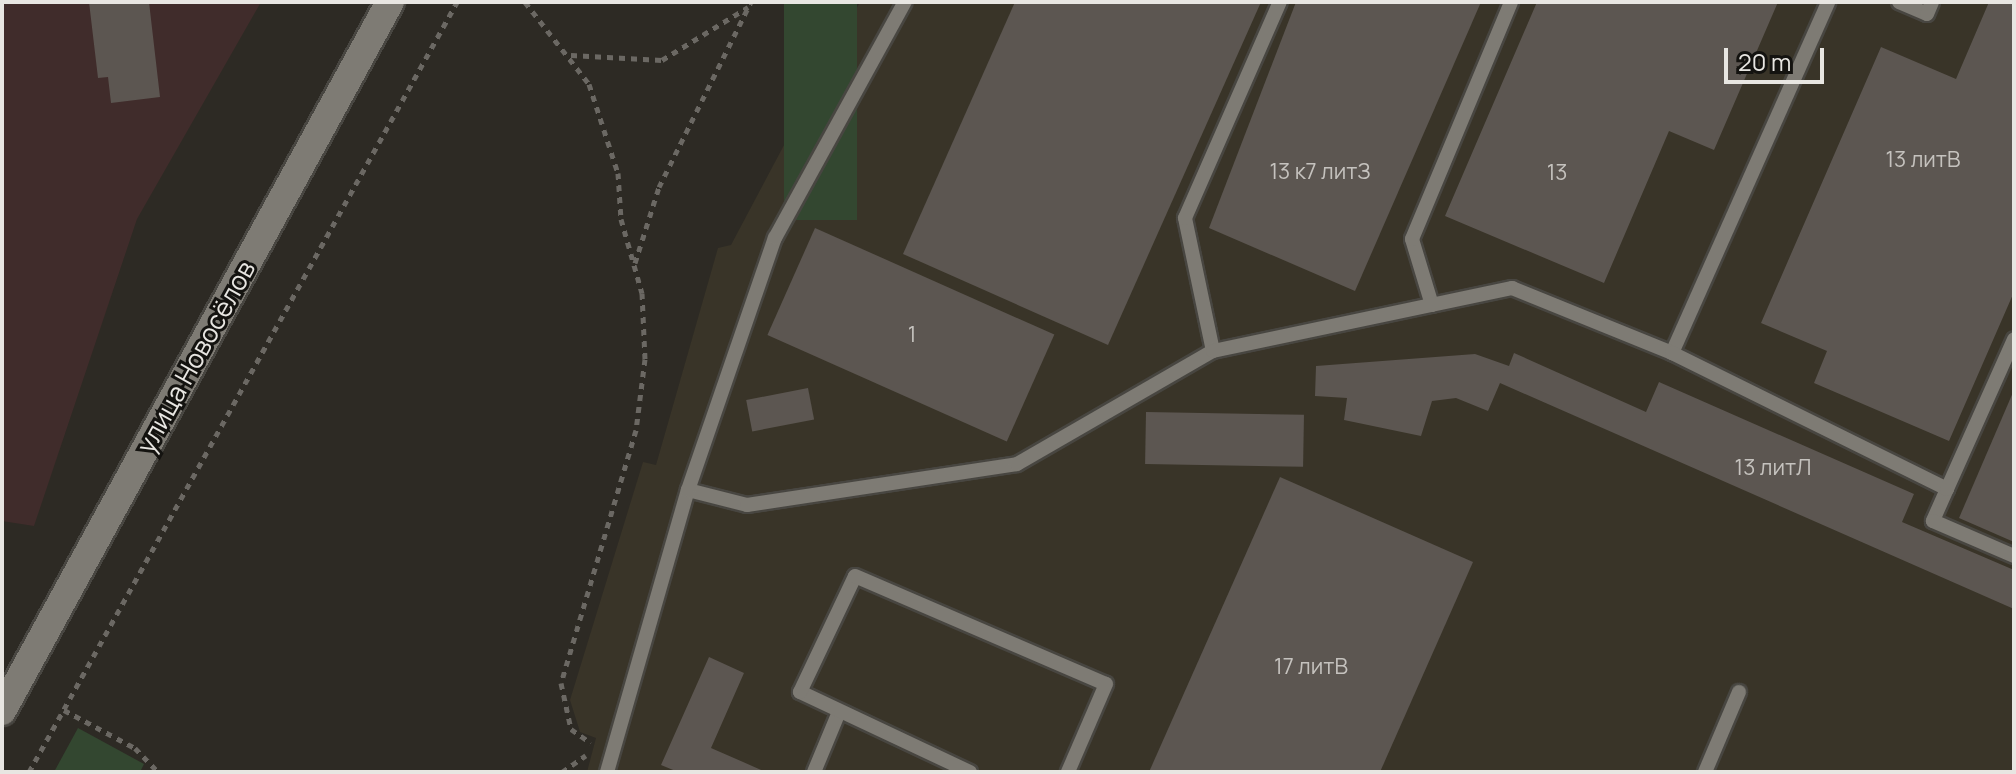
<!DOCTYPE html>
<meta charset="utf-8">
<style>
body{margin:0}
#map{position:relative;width:2016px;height:774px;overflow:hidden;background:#2d2a24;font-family:Manrope,sans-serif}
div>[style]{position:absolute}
.built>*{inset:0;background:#393428}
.education>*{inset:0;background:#402c2b}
.green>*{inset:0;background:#334730;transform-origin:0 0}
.building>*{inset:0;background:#5c5651;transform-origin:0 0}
.path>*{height:5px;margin-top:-2.5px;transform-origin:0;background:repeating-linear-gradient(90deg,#6b6863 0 6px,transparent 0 12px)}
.roads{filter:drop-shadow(2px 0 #484641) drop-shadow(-2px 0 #484641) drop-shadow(0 2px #484641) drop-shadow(0 -2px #484641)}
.lane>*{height:14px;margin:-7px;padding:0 7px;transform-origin:7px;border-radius:7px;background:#7e7b74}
.street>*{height:28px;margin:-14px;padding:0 14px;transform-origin:14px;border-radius:14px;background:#7e7b74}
span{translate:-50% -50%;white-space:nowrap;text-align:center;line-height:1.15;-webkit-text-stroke:6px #141310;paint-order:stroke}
.number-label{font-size:22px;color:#c5c2be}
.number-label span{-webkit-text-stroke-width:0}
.street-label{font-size:26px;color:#e8e6e2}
.frame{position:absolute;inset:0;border:4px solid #e8e6e2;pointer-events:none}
.scale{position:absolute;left:1724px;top:48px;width:100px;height:36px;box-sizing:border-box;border:4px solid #e8e6e2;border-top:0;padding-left:10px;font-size:24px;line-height:28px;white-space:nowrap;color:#e8e6e2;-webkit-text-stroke:6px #141310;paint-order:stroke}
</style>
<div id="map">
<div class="built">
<div style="clip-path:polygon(860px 2px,2014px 2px,2014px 772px,587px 772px,596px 738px,580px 732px,570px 700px,643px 462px,656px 465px,718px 248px,731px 245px)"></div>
</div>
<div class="education">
<div style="clip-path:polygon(2px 2px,261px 2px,137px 219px,34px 526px,2px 521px)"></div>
</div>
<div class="green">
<div style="left:784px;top:2px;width:73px;height:218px"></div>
<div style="clip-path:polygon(78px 728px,144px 764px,140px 772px,54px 772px)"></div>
</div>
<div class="building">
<div style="clip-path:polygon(89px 2px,149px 2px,160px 97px,111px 103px,108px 77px,98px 78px)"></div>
<div style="clip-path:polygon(1015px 2px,1261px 2px,1108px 345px,903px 254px)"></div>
<div style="clip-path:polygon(1296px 2px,1481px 2px,1355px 291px,1209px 228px)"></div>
<div style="clip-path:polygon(1537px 2px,1778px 2px,1714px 150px,1669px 131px,1604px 283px,1445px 216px)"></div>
<div style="clip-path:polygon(1989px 2px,2014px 2px,2014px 292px,1949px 441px,1814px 383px,1827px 351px,1761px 323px,1881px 47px,1956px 79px)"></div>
<div style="left:815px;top:228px;width:262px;height:117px;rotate:24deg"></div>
<div style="clip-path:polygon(1514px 353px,1646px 412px,1659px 382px,1914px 494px,1902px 522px,2014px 570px,2014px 609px,1500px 383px,1488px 411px,1456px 398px,1432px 401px,1421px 436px,1344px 420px,1347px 398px,1315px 396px,1316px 366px,1475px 354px,1509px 366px)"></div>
<div style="left:808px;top:388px;width:32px;height:63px;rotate:79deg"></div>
<div style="clip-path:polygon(2014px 390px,2014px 542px,1959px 518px)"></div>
<div style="left:1146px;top:412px;width:158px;height:52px;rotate:1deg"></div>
<div style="clip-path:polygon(1280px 477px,1473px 562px,1380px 772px,1149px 772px)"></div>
<div style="clip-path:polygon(709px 657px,744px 673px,711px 748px,766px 772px,678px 772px,661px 765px)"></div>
</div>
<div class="path">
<div style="left:525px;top:2px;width:104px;rotate:52deg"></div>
<div style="left:589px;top:84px;width:94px;rotate:72deg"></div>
<div style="left:618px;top:173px;width:46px;rotate:86.3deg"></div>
<div style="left:621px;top:219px;width:77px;rotate:74.2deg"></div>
<div style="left:642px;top:293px;width:66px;rotate:87.4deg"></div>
<div style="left:645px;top:359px;width:72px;rotate:97.2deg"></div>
<div style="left:636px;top:430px;width:264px;rotate:106.5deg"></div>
<div style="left:561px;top:683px;width:47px;rotate:77.7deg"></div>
<div style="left:571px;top:729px;width:24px;rotate:35deg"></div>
<div style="left:571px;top:55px;width:91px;rotate:3.1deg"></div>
<div style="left:662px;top:60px;width:101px;rotate:-31.6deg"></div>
<div style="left:635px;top:263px;width:80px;rotate:-72.5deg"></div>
<div style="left:659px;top:187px;width:207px;rotate:-63.6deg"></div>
<div style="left:64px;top:710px;width:81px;rotate:28.2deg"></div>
<div style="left:135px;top:748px;width:33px;rotate:46deg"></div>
<div style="left:29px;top:772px;width:881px;rotate:-60.93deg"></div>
<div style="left:562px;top:772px;width:29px;rotate:-35deg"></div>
</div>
<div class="roads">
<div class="lane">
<div style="left:1899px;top:2px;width:30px;rotate:23deg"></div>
<div style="left:1927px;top:14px;width:13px;rotate:-67deg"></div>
<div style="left:1432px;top:305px;width:69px;rotate:-106.9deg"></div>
<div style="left:1412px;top:239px;width:257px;rotate:-67.3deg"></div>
<div style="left:1213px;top:351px;width:136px;rotate:-101.9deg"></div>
<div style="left:1185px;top:218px;width:236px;rotate:-66.3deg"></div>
<div style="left:1672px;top:353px;width:384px;rotate:-66deg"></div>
<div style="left:1947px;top:489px;width:35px;rotate:114deg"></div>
<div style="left:1933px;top:521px;width:88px;rotate:23.4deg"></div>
<div style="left:688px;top:490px;width:61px;rotate:14.3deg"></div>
<div style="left:747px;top:505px;width:273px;rotate:-8.6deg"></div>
<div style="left:1017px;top:464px;width:226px;rotate:-30deg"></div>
<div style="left:1213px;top:351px;width:306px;rotate:-11.9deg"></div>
<div style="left:1512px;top:288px;width:173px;rotate:22.1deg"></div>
<div style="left:1672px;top:353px;width:307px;rotate:26.3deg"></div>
<div style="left:1947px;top:489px;width:164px;rotate:-65.9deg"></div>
<div style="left:607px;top:772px;width:293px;rotate:-74deg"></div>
<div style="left:688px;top:490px;width:267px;rotate:-71deg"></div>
<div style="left:775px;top:238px;width:269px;rotate:-61.2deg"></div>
<div style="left:814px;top:772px;width:65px;rotate:-67.4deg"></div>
<div style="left:970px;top:772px;width:188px;rotate:-154.8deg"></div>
<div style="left:800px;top:692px;width:128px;rotate:-64.6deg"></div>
<div style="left:855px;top:576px;width:273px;rotate:23.3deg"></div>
<div style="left:1106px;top:684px;width:96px;rotate:113.4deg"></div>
<div style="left:1705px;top:772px;width:87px;rotate:-67deg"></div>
</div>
<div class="street">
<div style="left:2px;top:711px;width:808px;rotate:-61.31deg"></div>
</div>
</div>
<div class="number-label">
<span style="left:1923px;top:160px">13 литВ</span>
<span style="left:1320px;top:172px">13 к7 литЗ</span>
<span style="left:1557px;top:173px">13</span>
<span style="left:912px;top:335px">1</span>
<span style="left:1773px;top:468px">13 литЛ</span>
<span style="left:1311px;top:667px">17 литВ</span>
</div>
<div class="street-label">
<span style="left:196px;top:357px;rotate:-61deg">улица Новосёлов</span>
</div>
<div class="frame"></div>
<div class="scale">20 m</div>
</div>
